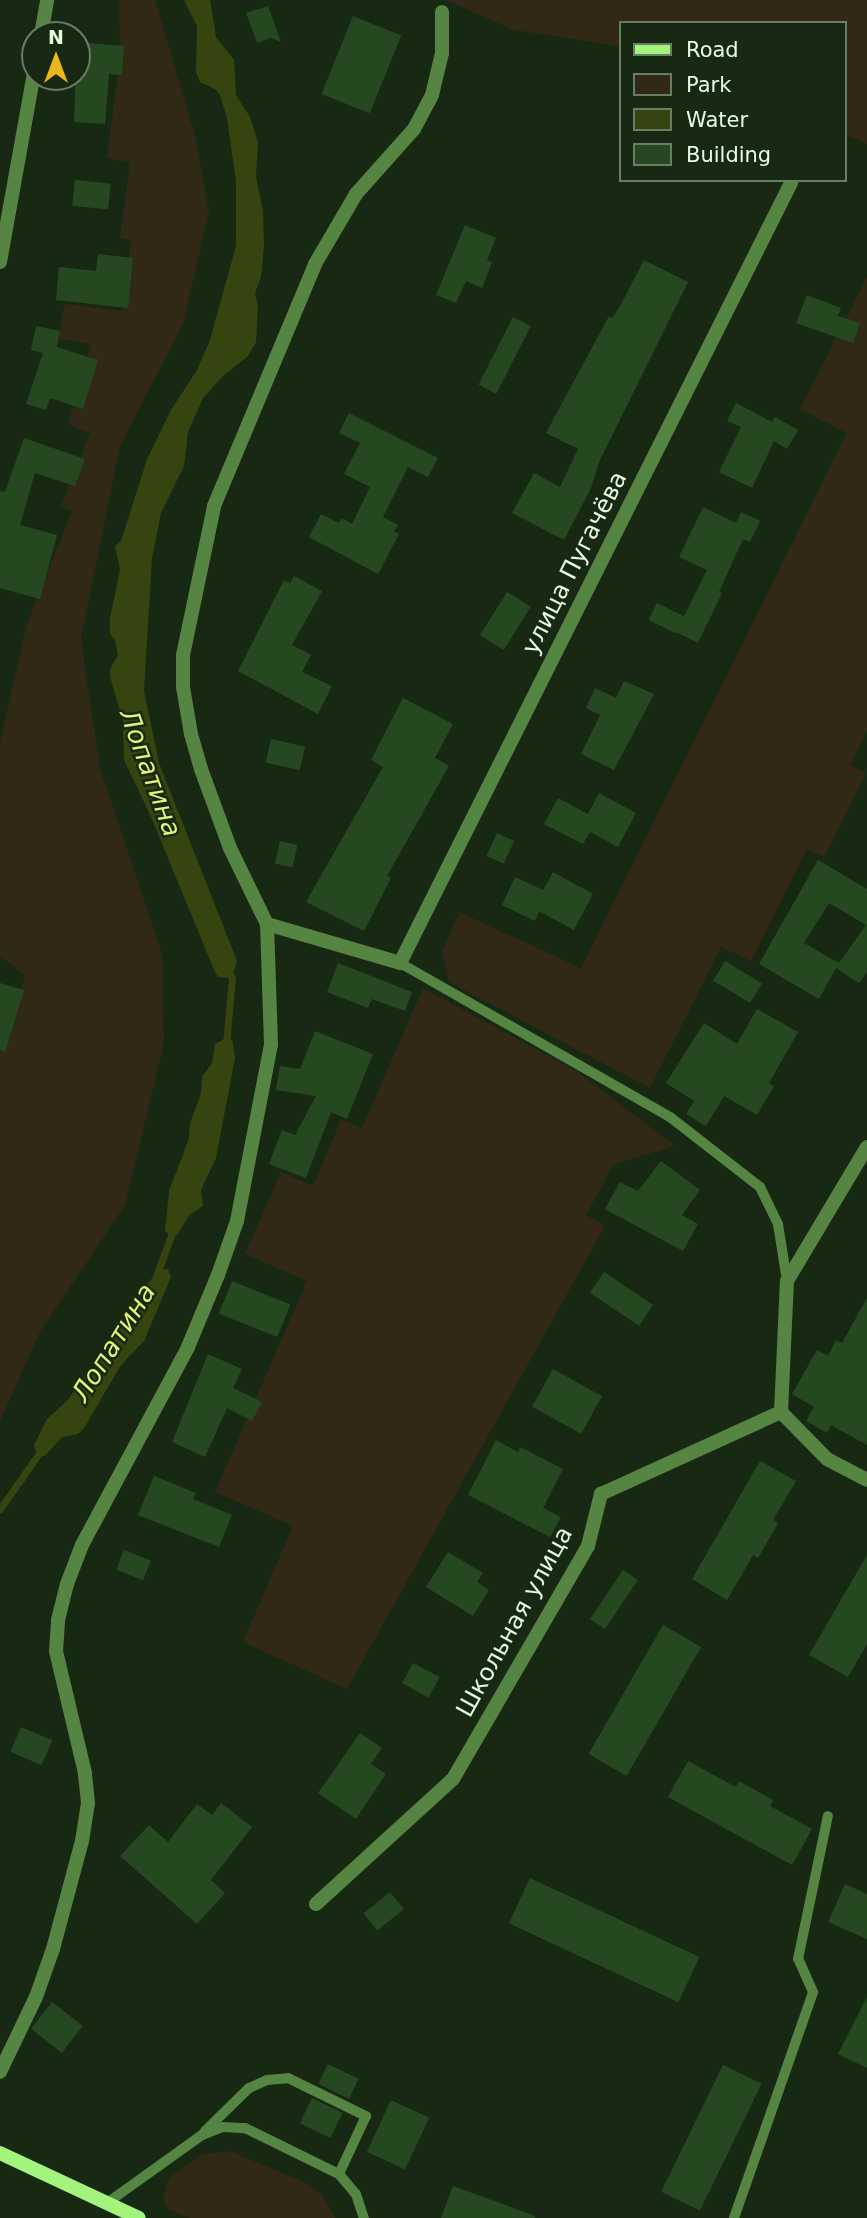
<!DOCTYPE html>
<meta charset="utf-8">
<style>
body{margin:0}
#map{position:relative;width:867px;height:2218px;overflow:hidden;background:#172913;font-family:"DejaVu Sans",sans-serif}
div>[style]{position:absolute}
.green>*{inset:0;background:#322816}
.water>*{inset:0;background:#364510}
.stream>*{height:7px;margin:-3.5px;padding:0 3.5px;transform-origin:3.5px;border-radius:3.5px;background:#364510}
.building>*{inset:0;background:#264820;transform-origin:0 0}
.lane>*{height:10px;margin:-5px;padding:0 5px;transform-origin:5px;border-radius:5px;background:#568442}
.street>*{height:14px;margin:-7px;padding:0 7px;transform-origin:7px;border-radius:7px;background:#568442}
.secondary>*{height:14px;margin:-7px;padding:0 7px;transform-origin:7px;border-radius:7px;background:#a3f47c}
span{translate:-50% -50%;white-space:nowrap;text-align:center;line-height:1.15;-webkit-text-stroke:5px #172913;paint-order:stroke}
.street-label{font-size:24px;color:#e5fcdd}
.water-label{font-size:26px;color:#e5f474;font-style:italic}
.legend{position:absolute;left:619px;top:21px;width:228px;height:161px;box-sizing:border-box;background:#172913;border:2px solid #697d64;margin:0;padding:9px 12px;list-style:none;font-size:21px;color:#e5fcdd}
.legend li{display:flex;align-items:center;gap:14px;height:35px}
.legend b{width:35px;border:2px solid #697d64}
.north{position:absolute;left:21px;top:21px;width:70px;height:70px;box-sizing:border-box;background:#172913;border:2px solid #697d64;border-radius:50%;rotate:0deg;font-size:19px;font-weight:700;line-height:28px;text-align:center;color:#e5fcdd}
.north::after{content:'';display:block;margin:auto;width:24px;height:32px;background:#ecb71a;clip-path:polygon(50% 0,100% 100%,50% 72%,0 100%)}
</style>
<div id="map">
<div class="green">
<div style="clip-path:polygon(119px 0,155px 0,196px 139px,209px 212px,183px 324px,120px 446px,81px 639px,100px 769px,162px 953px,164px 1043px,125px 1205px,40px 1332px,0 1421px,0 1052px,3px 1052px,25px 976px,0 955px,0 743px,26px 627px,72px 511px,61px 506px,90px 433px,68px 424px,91px 344px,59px 339px,64px 304px,122px 311px,131px 240px,120px 238px,130px 162px,107px 158px,120px 56px)"></div>
<div style="clip-path:polygon(446px 0,867px 0,867px 144px,844px 134px,844px 23px,620px 23px,620px 46px,514px 30px)"></div>
<div style="clip-path:polygon(867px 277px,867px 731px,850px 765px,866px 773px,824px 857px,807px 849px,751px 961px,721px 947px,650px 1088px,449px 982px,442px 952px,459px 912px,581px 968px,847px 433px,800px 409px)"></div>
<div style="clip-path:polygon(423px 988px,578px 1072px,675px 1146px,614px 1164px,586px 1215px,605px 1226px,347px 1689px,243px 1642px,293px 1526px,215px 1492px,307px 1281px,245px 1254px,281px 1172px,313px 1186px,341px 1120px,362px 1128px)"></div>
<div style="clip-path:polygon(230px 2151px,308px 2184px,322px 2195px,335px 2218px,190px 2218px,169px 2210px,163px 2199px,169px 2178px,201px 2155px)"></div>
</div>
<div class="water">
<div style="clip-path:polygon(184px 0,210px 0,216px 37px,234px 60px,236px 95px,250px 117px,258px 142px,256px 177px,263px 211px,264px 246px,261px 277px,255px 293px,258px 307px,256px 342px,248px 356px,221px 378px,203px 398px,188px 432px,184px 466px,161px 513px,152px 558px,144px 691px,159px 763px,237px 961px,232px 978px,218px 977px,214px 970px,152px 819px,124px 760px,123px 721px,110px 677px,110px 669px,118px 655px,115px 640px,110px 634px,110px 618px,120px 570px,115px 546px,121px 541px,147px 459px,171px 410px,197px 370px,210px 340px,236px 246px,236px 181px,227px 118px,220px 95px,215px 89px,200px 82px,196px 72px,197px 26px)"></div>
<div style="clip-path:polygon(228px 1037px,233px 1042px,235px 1058px,216px 1158px,201px 1190px,203px 1206px,190px 1214px,177px 1235px,172px 1236px,165px 1231px,169px 1191px,189px 1139px,190px 1123px,201px 1093px,202px 1077px,212px 1063px,215px 1044px)"></div>
<div style="clip-path:polygon(168px 1269px,171px 1277px,144px 1341px,121px 1365px,84px 1428px,78px 1434px,62px 1437px,45px 1456px,37px 1455px,34px 1445px,47px 1419px,69px 1399px,80px 1380px,94px 1370px,142px 1290px,159px 1270px)"></div>
</div>
<div class="stream">
<div style="left:226px;top:1045px;width:67px;rotate:-84.9deg"></div>
<div style="left:232px;top:978px;width:8px;rotate:-120deg"></div>
<div style="left:156px;top:1276px;width:51px;rotate:-69.4deg"></div>
<div style="left:0;top:1509px;width:73px;rotate:-55deg"></div>
</div>
<div class="building">
<div style="clip-path:polygon(268px 6px,281px 42px,271px 38px,257px 43px,246px 13px)"></div>
<div style="left:353px;top:16px;width:52px;height:84px;rotate:22deg"></div>
<div style="clip-path:polygon(77px 42px,124px 46px,122px 75px,109px 74px,105px 124px,74px 122px)"></div>
<div style="left:75px;top:180px;width:36px;height:26px;rotate:6deg"></div>
<div style="clip-path:polygon(465px 225px,496px 238px,487px 260px,492px 262px,482px 288px,466px 281px,456px 303px,436px 295px)"></div>
<div style="clip-path:polygon(98px 254px,133px 258px,128px 308px,56px 300px,59px 267px,96px 271px)"></div>
<div style="clip-path:polygon(644px 260px,688px 282px,599px 462px,591px 488px,564px 540px,512px 513px,534px 473px,560px 487px,578px 449px,546px 433px,609px 316px,612px 318px,619px 308px)"></div>
<div style="clip-path:polygon(807px 295px,841px 308px,838px 316px,860px 323px,853px 343px,796px 323px)"></div>
<div style="left:513px;top:317px;width:20px;height:76px;rotate:27deg"></div>
<div style="clip-path:polygon(36px 326px,60px 331px,57px 347px,98px 360px,83px 409px,50px 398px,46px 410px,26px 404px,43px 353px,31px 350px)"></div>
<div style="clip-path:polygon(736px 403px,772px 422px,775px 417px,798px 430px,787px 449px,774px 441px,752px 488px,719px 472px,741px 427px,727px 421px)"></div>
<div style="clip-path:polygon(349px 413px,438px 458px,428px 477px,408px 467px,383px 517px,398px 525px,394px 531px,399px 534px,378px 574px,309px 537px,321px 514px,339px 523px,342px 518px,352px 524px,370px 487px,344px 474px,360px 443px,339px 433px)"></div>
<div style="clip-path:polygon(24px 438px,85px 459px,75px 486px,35px 473px,20px 525px,57px 535px,40px 599px,0 588px,0 491px,5px 492px)"></div>
<div style="clip-path:polygon(703px 507px,736px 523px,741px 512px,760px 521px,750px 542px,743px 539px,719px 592px,722px 593px,698px 643px,676px 632px,707px 570px,679px 557px)"></div>
<div style="clip-path:polygon(294px 576px,322px 591px,292px 645px,311px 655px,302px 672px,332px 686px,318px 714px,238px 671px,284px 580px,290px 583px)"></div>
<div style="left:507px;top:592px;width:28px;height:51px;rotate:32deg"></div>
<div style="left:657px;top:603px;width:30px;height:19px;rotate:26deg"></div>
<div style="clip-path:polygon(624px 681px,654px 694px,614px 770px,581px 754px,600px 715px,586px 708px,595px 688px,616px 698px)"></div>
<div style="clip-path:polygon(403px 698px,453px 724px,435px 758px,449px 766px,387px 876px,391px 878px,364px 931px,306px 902px,383px 767px,371px 760px)"></div>
<div style="left:271px;top:739px;width:35px;height:24px;rotate:13deg"></div>
<div style="clip-path:polygon(599px 793px,636px 813px,618px 847px,590px 832px,583px 844px,544px 824px,558px 798px,588px 814px)"></div>
<div style="left:497px;top:833px;width:19px;height:25px;rotate:25deg"></div>
<div style="left:280px;top:841px;width:18px;height:23px;rotate:13deg"></div>
<div style="clip-path:polygon(evenodd,818px 860px,867px 889px,867px 972px,859px 983px,836px 968px,819px 999px,759px 964px,818px 860px,829px 903px,866px 925px,839px 963px,804px 943px,829px 903px)"></div>
<div style="clip-path:polygon(553px 872px,593px 894px,574px 930px,539px 911px,535px 921px,502px 905px,515px 877px,543px 890px)"></div>
<div style="left:725px;top:961px;width:43px;height:23px;rotate:31deg"></div>
<div style="clip-path:polygon(338px 963px,412px 992px,405px 1011px,372px 999px,368px 1008px,327px 992px)"></div>
<div style="clip-path:polygon(0 983px,24px 990px,5px 1052px,0 1051px)"></div>
<div style="clip-path:polygon(757px 1009px,798px 1032px,769px 1083px,774px 1086px,757px 1115px,724px 1096px,706px 1126px,686px 1114px,694px 1101px,666px 1083px,704px 1023px,737px 1044px)"></div>
<div style="clip-path:polygon(315px 1031px,373px 1054px,347px 1119px,331px 1112px,306px 1178px,269px 1164px,282px 1130px,295px 1135px,316px 1096px,276px 1090px,280px 1066px,300px 1069px)"></div>
<div style="clip-path:polygon(661px 1161px,700px 1190px,682px 1215px,698px 1224px,683px 1251px,605px 1209px,620px 1182px,638px 1191px)"></div>
<div style="left:604px;top:1272px;width:59px;height:25px;rotate:34deg"></div>
<div style="left:232px;top:1281px;width:63px;height:35px;rotate:22deg"></div>
<div style="clip-path:polygon(867px 1298px,867px 1445px,831px 1425px,827px 1433px,806px 1421px,814px 1407px,792px 1394px,817px 1350px,828px 1356px,836px 1340px,842px 1343px)"></div>
<div style="clip-path:polygon(208px 1354px,242px 1369px,233px 1388px,262px 1402px,252px 1421px,227px 1408px,205px 1457px,172px 1442px)"></div>
<div style="left:553px;top:1369px;width:56px;height:43px;rotate:29deg"></div>
<div style="clip-path:polygon(496px 1440px,518px 1452px,520px 1447px,563px 1469px,543px 1508px,561px 1517px,550px 1537px,468px 1495px)"></div>
<div style="clip-path:polygon(760px 1461px,796px 1481px,773px 1520px,778px 1523px,758px 1558px,753px 1555px,727px 1600px,692px 1579px)"></div>
<div style="clip-path:polygon(154px 1476px,196px 1493px,193px 1499px,232px 1515px,219px 1547px,138px 1515px)"></div>
<div style="left:124px;top:1550px;width:29px;height:21px;rotate:22deg"></div>
<div style="clip-path:polygon(448px 1552px,483px 1573px,477px 1582px,489px 1590px,473px 1616px,426px 1587px)"></div>
<div style="clip-path:polygon(867px 1555px,867px 1644px,848px 1677px,809px 1655px)"></div>
<div style="left:623px;top:1570px;width:18px;height:59px;rotate:34deg"></div>
<div style="left:663px;top:1625px;width:44px;height:149px;rotate:30deg"></div>
<div style="left:413px;top:1663px;width:30px;height:23px;rotate:28deg"></div>
<div style="left:21px;top:1727px;width:34px;height:27px;rotate:23deg"></div>
<div style="clip-path:polygon(360px 1733px,382px 1748px,371px 1764px,386px 1774px,356px 1819px,318px 1793px)"></div>
<div style="clip-path:polygon(688px 1761px,736px 1787px,739px 1781px,773px 1800px,770px 1806px,812px 1829px,792px 1865px,668px 1797px)"></div>
<div style="clip-path:polygon(221px 1803px,252px 1827px,211px 1880px,225px 1893px,197px 1924px,120px 1856px,149px 1825px,168px 1842px,197px 1804px,212px 1815px)"></div>
<div style="left:530px;top:1878px;width:187px;height:50px;rotate:25deg"></div>
<div style="clip-path:polygon(845px 1884px,867px 1894px,867px 1939px,828px 1922px)"></div>
<div style="left:390px;top:1892px;width:22px;height:34px;rotate:51deg"></div>
<div style="clip-path:polygon(867px 1997px,867px 2068px,838px 2054px)"></div>
<div style="left:52px;top:2002px;width:39px;height:34px;rotate:38deg"></div>
<div style="left:328px;top:2064px;width:34px;height:22px;rotate:26deg"></div>
<div style="left:723px;top:2065px;width:43px;height:141px;rotate:26deg"></div>
<div style="left:312px;top:2098px;width:34px;height:28px;rotate:26deg"></div>
<div style="left:391px;top:2100px;width:42px;height:57px;rotate:25deg"></div>
<div style="clip-path:polygon(453px 2186px,535px 2216px,535px 2218px,441px 2218px)"></div>
</div>
<div class="lane">
<div style="left:400px;top:963px;width:311px;rotate:29.7deg"></div>
<div style="left:670px;top:1117px;width:114px;rotate:37.9deg"></div>
<div style="left:760px;top:1187px;width:41px;rotate:64.1deg"></div>
<div style="left:778px;top:1224px;width:58px;rotate:81deg"></div>
<div style="left:205px;top:2131px;width:62px;rotate:-44.3deg"></div>
<div style="left:249px;top:2088px;width:20px;rotate:-24deg"></div>
<div style="left:267px;top:2080px;width:21px;rotate:-5deg"></div>
<div style="left:288px;top:2078px;width:87px;rotate:26deg"></div>
<div style="left:366px;top:2116px;width:64px;rotate:115deg"></div>
<div style="left:107px;top:2203px;width:117px;rotate:-35.6deg"></div>
<div style="left:202px;top:2135px;width:22px;rotate:-21deg"></div>
<div style="left:223px;top:2127px;width:22px;rotate:3deg"></div>
<div style="left:245px;top:2128px;width:105px;rotate:26.1deg"></div>
<div style="left:339px;top:2174px;width:26px;rotate:50deg"></div>
<div style="left:356px;top:2194px;width:25px;rotate:72deg"></div>
<div style="left:734px;top:2218px;width:239px;rotate:-70.7deg"></div>
<div style="left:813px;top:1992px;width:36px;rotate:-114deg"></div>
<div style="left:798px;top:1959px;width:146px;rotate:-78.2deg"></div>
</div>
<div class="street">
<div style="left:41px;top:35px;width:36px;rotate:-80deg"></div>
<div style="left:0;top:262px;width:197px;rotate:-79.8deg"></div>
<div style="left:267px;top:924px;width:139px;rotate:16.3deg"></div>
<div style="left:400px;top:963px;width:873px;rotate:-63.38deg"></div>
<div style="left:781px;top:1412px;width:66px;rotate:45.6deg"></div>
<div style="left:827px;top:1459px;width:45px;rotate:27.7deg"></div>
<div style="left:316px;top:1904px;width:185px;rotate:-42.4deg"></div>
<div style="left:453px;top:1779px;width:269px;rotate:-59.9deg"></div>
<div style="left:588px;top:1546px;width:54px;rotate:-76deg"></div>
<div style="left:601px;top:1494px;width:198px;rotate:-24.5deg"></div>
<div style="left:781px;top:1412px;width:131px;rotate:-87.4deg"></div>
<div style="left:787px;top:1281px;width:156px;rotate:-59.2deg"></div>
<div style="left:0;top:2072px;width:83px;rotate:-64.4deg"></div>
<div style="left:36px;top:1997px;width:51px;rotate:-70.5deg"></div>
<div style="left:53px;top:1949px;width:112px;rotate:-75deg"></div>
<div style="left:82px;top:1841px;width:38px;rotate:-81deg"></div>
<div style="left:88px;top:1803px;width:30px;rotate:-96deg"></div>
<div style="left:85px;top:1773px;width:125px;rotate:-103.4deg"></div>
<div style="left:56px;top:1651px;width:31px;rotate:-86deg"></div>
<div style="left:58px;top:1620px;width:37px;rotate:-76deg"></div>
<div style="left:67px;top:1584px;width:42px;rotate:-69deg"></div>
<div style="left:82px;top:1545px;width:225px;rotate:-61.8deg"></div>
<div style="left:188px;top:1347px;width:78px;rotate:-67.4deg"></div>
<div style="left:218px;top:1275px;width:57px;rotate:-70.6deg"></div>
<div style="left:237px;top:1221px;width:180px;rotate:-79.1deg"></div>
<div style="left:271px;top:1044px;width:120px;rotate:-91.9deg"></div>
<div style="left:267px;top:924px;width:85px;rotate:-116deg"></div>
<div style="left:230px;top:848px;width:84px;rotate:-110.2deg"></div>
<div style="left:201px;top:769px;width:36px;rotate:-106deg"></div>
<div style="left:191px;top:734px;width:48px;rotate:-99.7deg"></div>
<div style="left:183px;top:687px;width:32px;rotate:-90deg"></div>
<div style="left:183px;top:655px;width:152px;rotate:-78.2deg"></div>
<div style="left:214px;top:506px;width:262px;rotate:-67.3deg"></div>
<div style="left:315px;top:264px;width:81px;rotate:-59.6deg"></div>
<div style="left:356px;top:194px;width:87px;rotate:-48.3deg"></div>
<div style="left:414px;top:129px;width:38px;rotate:-62deg"></div>
<div style="left:432px;top:95px;width:43px;rotate:-76.6deg"></div>
<div style="left:442px;top:53px;width:41px;rotate:-90deg"></div>
</div>
<div class="secondary">
<div style="left:0;top:2153px;width:153px;rotate:25.1deg"></div>
</div>
<div class="street-label">
<span style="left:575px;top:563px;rotate:-63deg">улица Пугачёва</span>
<span style="left:515px;top:1622px;rotate:-61deg">Школьная улица</span>
</div>
<div class="water-label">
<span style="left:150px;top:773px;rotate:70deg">Лопатина</span>
<span style="left:114px;top:1343px;rotate:-58deg">Лопатина</span>
</div>
<ul class="legend">
<li><b style="height:9px;background:#a3f47c"></b>Road</li>
<li><b style="height:19px;background:#322816"></b>Park</li>
<li><b style="height:19px;background:#364510"></b>Water</li>
<li><b style="height:19px;background:#264820"></b>Building</li>
</ul>
<div class="north">N</div>
</div>
